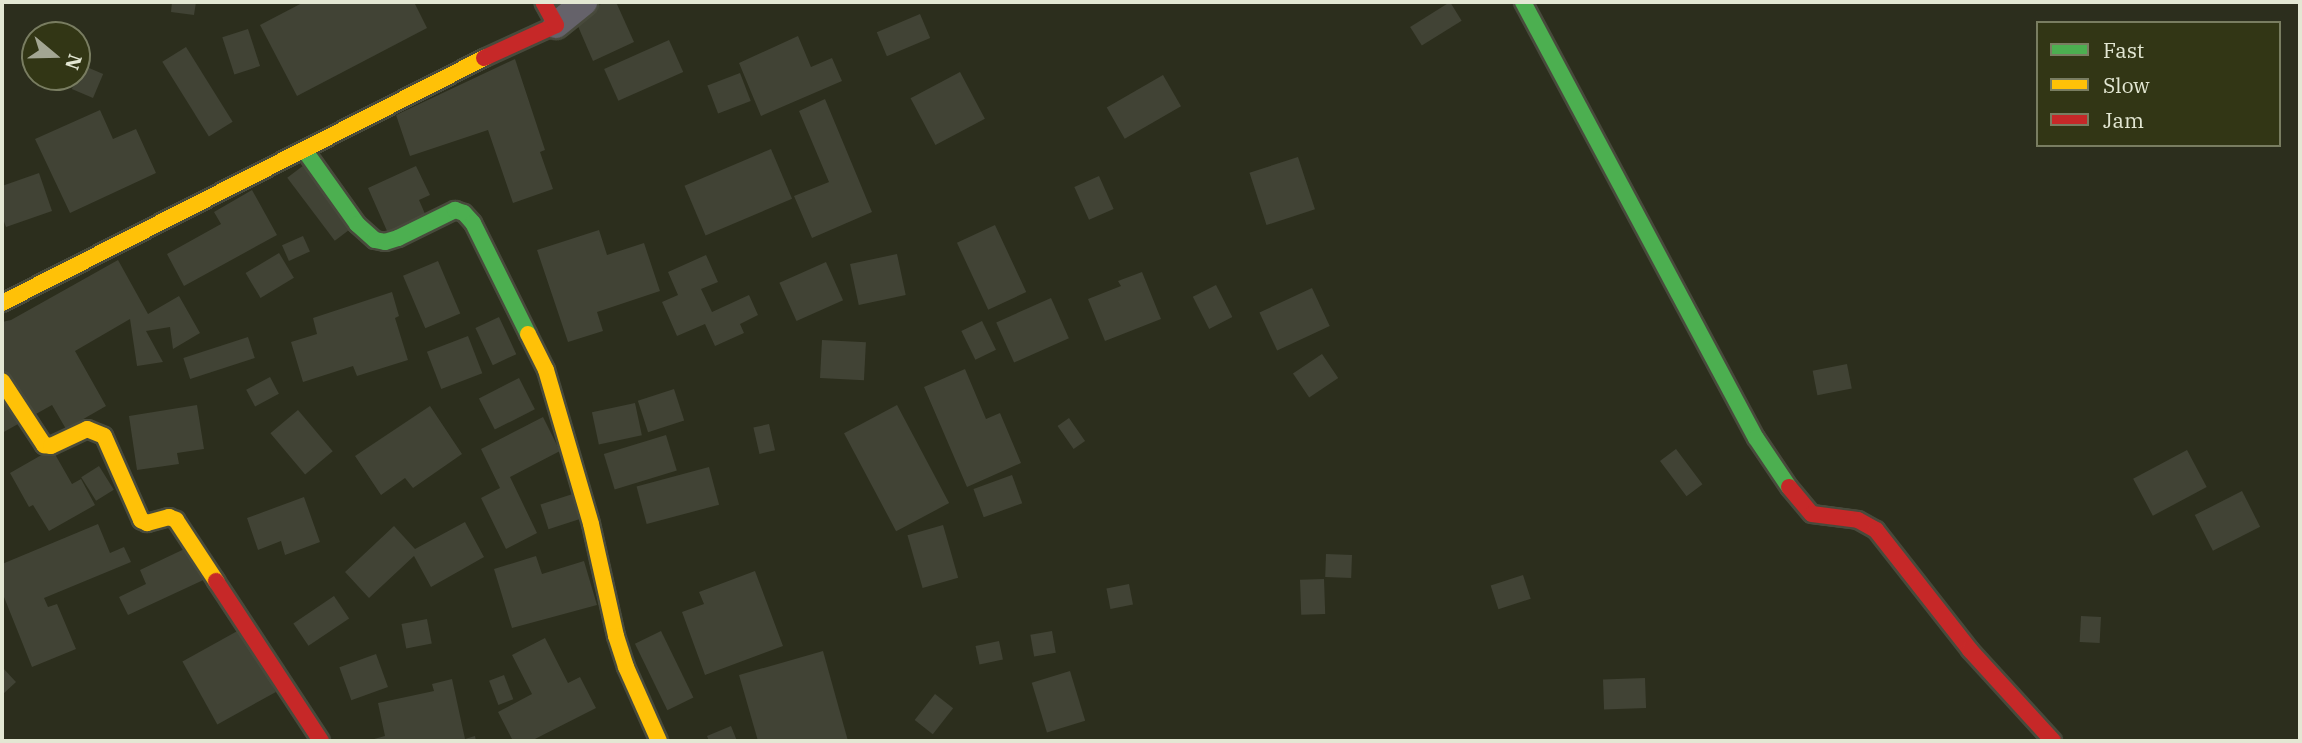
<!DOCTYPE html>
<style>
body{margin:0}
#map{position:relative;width:2302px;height:743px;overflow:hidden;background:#2c2e1d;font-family:"IBM Plex Serif",serif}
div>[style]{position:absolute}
.building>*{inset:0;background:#414335;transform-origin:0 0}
.roads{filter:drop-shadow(2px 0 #484a3c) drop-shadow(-2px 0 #484a3c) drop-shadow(0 2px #484a3c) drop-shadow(0 -2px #484a3c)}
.street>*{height:26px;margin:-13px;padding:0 13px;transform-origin:13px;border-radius:13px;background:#65626a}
.fast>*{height:16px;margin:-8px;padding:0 8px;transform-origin:8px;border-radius:8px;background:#4caf50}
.slow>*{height:16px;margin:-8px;padding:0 8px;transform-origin:8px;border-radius:8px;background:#ffc107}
.jam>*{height:16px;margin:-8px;padding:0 8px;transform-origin:8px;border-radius:8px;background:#c62828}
span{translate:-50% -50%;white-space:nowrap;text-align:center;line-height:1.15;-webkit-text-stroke:5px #323615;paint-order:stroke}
.frame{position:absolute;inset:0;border:4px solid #e3e7d3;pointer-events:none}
.legend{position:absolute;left:2036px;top:21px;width:245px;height:126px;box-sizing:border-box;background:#323615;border:2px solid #797d61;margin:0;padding:9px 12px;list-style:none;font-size:21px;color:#e3e7d3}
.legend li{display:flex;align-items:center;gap:14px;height:35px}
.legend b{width:35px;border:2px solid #797d61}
.north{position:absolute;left:21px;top:21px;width:70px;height:70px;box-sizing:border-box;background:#323615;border:2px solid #797d61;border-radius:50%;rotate:109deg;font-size:19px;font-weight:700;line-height:28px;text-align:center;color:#e3e7d3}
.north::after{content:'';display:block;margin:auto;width:24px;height:32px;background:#a3a693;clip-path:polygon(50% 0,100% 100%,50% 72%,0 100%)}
</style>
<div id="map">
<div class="building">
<div style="clip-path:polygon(172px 2px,196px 2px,194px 15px,171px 12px)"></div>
<div style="clip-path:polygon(304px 2px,414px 2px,427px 28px,297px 96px,260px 25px)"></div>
<div style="clip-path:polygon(605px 2px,616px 2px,634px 42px,593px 61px,574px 17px)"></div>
<div style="left:1450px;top:2px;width:22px;height:47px;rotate:58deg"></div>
<div style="left:920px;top:14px;width:26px;height:47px;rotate:67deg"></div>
<div style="left:248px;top:29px;width:39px;height:27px;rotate:72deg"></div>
<div style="clip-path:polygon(798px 36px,811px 67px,832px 58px,842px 81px,761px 116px,739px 63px)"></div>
<div style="left:669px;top:40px;width:35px;height:71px;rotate:66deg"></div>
<div style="left:186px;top:47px;width:88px;height:28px;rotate:58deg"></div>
<div style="clip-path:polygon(515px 59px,545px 150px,540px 152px,553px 189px,513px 203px,488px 130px,410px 156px,396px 115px)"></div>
<div style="left:82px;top:65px;width:23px;height:26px;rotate:23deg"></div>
<div style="left:960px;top:72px;width:53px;height:56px;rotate:62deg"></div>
<div style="left:740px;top:73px;width:30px;height:35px;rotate:69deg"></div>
<div style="left:1163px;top:75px;width:36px;height:65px;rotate:60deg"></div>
<div style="clip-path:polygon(825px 99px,872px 212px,812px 238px,794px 196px,829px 182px,799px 111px)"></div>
<div style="clip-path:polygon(100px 110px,113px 139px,136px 129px,156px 173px,70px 213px,35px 139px)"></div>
<div style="left:771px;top:149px;width:54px;height:94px;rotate:67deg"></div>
<div style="left:1298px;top:157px;width:55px;height:51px;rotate:72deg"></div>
<div style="left:312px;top:159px;width:79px;height:31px;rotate:53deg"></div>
<div style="clip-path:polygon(416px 166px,430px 195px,419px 200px,433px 232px,395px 249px,368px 188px)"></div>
<div style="clip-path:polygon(39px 173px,52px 211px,6px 227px,2px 216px,2px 186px)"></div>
<div style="left:1099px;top:176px;width:36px;height:27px;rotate:66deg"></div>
<div style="clip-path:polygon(252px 190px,277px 235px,184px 286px,167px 254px,221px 224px,214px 212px)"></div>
<div style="left:995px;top:225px;width:74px;height:42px;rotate:65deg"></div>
<div style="clip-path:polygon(599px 230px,607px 255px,644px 243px,660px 291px,597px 312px,603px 331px,568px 342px,537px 250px)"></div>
<div style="left:303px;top:236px;width:17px;height:23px;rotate:66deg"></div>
<div style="left:279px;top:253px;width:29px;height:39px;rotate:59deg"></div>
<div style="left:897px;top:254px;width:42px;height:48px;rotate:78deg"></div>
<div style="clip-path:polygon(706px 255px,718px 282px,701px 289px,712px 312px,749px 295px,758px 315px,740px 324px,744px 333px,715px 346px,705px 324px,677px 336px,662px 302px,678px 295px,668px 272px)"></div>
<div style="clip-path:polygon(118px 260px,148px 314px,179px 296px,200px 333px,173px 349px,170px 327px,146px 331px,163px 362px,137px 366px,130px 319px,75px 351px,106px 406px,66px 429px,52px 405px,2px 433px,2px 322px,11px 320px)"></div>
<div style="left:438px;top:261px;width:57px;height:38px;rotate:67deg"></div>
<div style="left:826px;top:262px;width:42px;height:51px;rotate:66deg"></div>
<div style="clip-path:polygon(1142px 272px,1161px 319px,1105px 341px,1088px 299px,1121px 286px,1118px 281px)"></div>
<div style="left:1216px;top:285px;width:36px;height:26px;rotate:63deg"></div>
<div style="left:1312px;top:288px;width:42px;height:58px;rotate:65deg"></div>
<div style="clip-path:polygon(392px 292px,399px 316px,395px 318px,408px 360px,357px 376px,353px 366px,303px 382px,291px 342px,317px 334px,313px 318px)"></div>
<div style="left:1051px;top:298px;width:44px;height:60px;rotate:66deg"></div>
<div style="left:499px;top:317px;width:41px;height:26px;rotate:65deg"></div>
<div style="left:982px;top:321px;width:32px;height:23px;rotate:64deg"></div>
<div style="left:468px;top:336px;width:40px;height:44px;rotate:69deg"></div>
<div style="left:248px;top:337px;width:22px;height:68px;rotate:72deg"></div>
<div style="left:822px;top:340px;width:44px;height:38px;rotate:3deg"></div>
<div style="left:1322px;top:354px;width:29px;height:35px;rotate:56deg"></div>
<div style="left:1847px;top:364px;width:25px;height:35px;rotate:79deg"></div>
<div style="clip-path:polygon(965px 369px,986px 419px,1000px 413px,1021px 463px,967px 487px,924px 387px)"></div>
<div style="left:270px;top:377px;width:19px;height:27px;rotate:62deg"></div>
<div style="left:519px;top:378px;width:35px;height:45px;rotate:63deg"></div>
<div style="left:674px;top:389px;width:33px;height:38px;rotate:72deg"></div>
<div style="left:635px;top:403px;width:33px;height:44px;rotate:78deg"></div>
<div style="clip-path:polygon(197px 405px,204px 449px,177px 453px,179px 464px,137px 470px,129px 416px)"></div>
<div style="left:897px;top:405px;width:111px;height:60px;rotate:62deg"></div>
<div style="clip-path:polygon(430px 406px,462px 454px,413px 488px,405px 478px,381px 495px,355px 456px)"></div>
<div style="left:298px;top:410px;width:54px;height:36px;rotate:50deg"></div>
<div style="clip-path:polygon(543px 417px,560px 451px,510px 477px,537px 533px,506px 549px,481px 498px,500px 488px,481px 449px)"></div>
<div style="left:1069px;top:418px;width:28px;height:14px;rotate:55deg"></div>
<div style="left:769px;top:424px;width:27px;height:16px;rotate:77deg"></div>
<div style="left:666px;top:435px;width:37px;height:65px;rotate:73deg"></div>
<div style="clip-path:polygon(52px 449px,72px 484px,81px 479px,95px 505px,49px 531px,33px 505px,29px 507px,10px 473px)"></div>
<div style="left:1676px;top:449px;width:44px;height:20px;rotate:53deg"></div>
<div style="left:2187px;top:450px;width:42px;height:61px;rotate:62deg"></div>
<div style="left:99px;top:466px;width:28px;height:21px;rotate:58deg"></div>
<div style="left:709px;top:467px;width:39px;height:75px;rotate:75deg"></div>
<div style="left:1012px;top:475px;width:30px;height:41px;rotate:70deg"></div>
<div style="left:588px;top:489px;width:26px;height:50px;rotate:72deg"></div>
<div style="left:2242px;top:491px;width:40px;height:53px;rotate:63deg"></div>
<div style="clip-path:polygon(304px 497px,320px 542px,285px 555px,281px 541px,258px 550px,247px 518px)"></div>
<div style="clip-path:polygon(465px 522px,484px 557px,431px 587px,414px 556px,369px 598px,345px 572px,394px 526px,415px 549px)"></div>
<div style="clip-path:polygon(98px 524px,110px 553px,124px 547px,131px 562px,44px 598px,48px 607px,57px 604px,76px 649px,32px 667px,2px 592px,2px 564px)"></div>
<div style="left:943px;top:525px;width:55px;height:37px;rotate:74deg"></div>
<div style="clip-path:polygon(197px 543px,212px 576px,128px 615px,119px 597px,146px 584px,140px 570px)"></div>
<div style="left:1326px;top:554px;width:26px;height:23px;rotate:2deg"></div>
<div style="clip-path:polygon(536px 556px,542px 574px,584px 561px,597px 605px,512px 628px,494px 569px)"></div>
<div style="clip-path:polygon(755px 571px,783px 646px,705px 675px,682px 612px,704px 604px,699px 592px)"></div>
<div style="left:1523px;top:575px;width:25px;height:34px;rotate:72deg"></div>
<div style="left:1324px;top:579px;width:35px;height:24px;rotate:88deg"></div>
<div style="left:1129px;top:584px;width:21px;height:23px;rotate:79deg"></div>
<div style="left:334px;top:596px;width:27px;height:49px;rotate:56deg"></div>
<div style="left:2081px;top:616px;width:20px;height:26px;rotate:3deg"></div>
<div style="left:427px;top:619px;width:25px;height:26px;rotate:79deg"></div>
<div style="left:241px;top:629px;width:72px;height:67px;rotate:61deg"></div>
<div style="left:661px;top:631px;width:74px;height:29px;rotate:64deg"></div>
<div style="left:1052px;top:631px;width:22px;height:22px;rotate:80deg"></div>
<div style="clip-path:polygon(545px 638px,568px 683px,580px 677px,596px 708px,531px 741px,513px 741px,498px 712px,532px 694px,512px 655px)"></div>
<div style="left:999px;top:641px;width:19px;height:24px;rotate:78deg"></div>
<div style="clip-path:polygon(823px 651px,848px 741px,758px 741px,739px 675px)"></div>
<div style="left:376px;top:654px;width:35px;height:39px;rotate:70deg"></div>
<div style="clip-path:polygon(2px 667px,16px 682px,2px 695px)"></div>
<div style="left:1070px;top:671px;width:52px;height:40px;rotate:73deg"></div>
<div style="left:504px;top:675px;width:26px;height:16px;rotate:69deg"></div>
<div style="left:1645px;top:678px;width:30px;height:42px;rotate:88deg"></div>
<div style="clip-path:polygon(452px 679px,465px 739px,475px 736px,476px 741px,367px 741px,385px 736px,378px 703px,434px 691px,432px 684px)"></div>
<div style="left:935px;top:694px;width:23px;height:33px;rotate:38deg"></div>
<div style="clip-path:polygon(731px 726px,737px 741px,709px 741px,707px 736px)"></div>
</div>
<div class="roads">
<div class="street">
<div style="left:556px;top:25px;width:36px;rotate:-39deg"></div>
</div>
<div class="fast">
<div style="left:1523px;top:2px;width:494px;rotate:61.9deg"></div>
<div style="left:1756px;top:438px;width:59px;rotate:56deg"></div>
<div style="left:305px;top:151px;width:90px;rotate:54.5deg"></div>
<div style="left:357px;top:224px;width:24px;rotate:42deg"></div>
<div style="left:375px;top:240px;width:10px;rotate:11deg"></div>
<div style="left:385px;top:242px;width:14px;rotate:-17deg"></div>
<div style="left:398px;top:238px;width:64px;rotate:-26.2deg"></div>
<div style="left:455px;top:210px;width:9px;rotate:18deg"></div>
<div style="left:464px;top:213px;width:13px;rotate:48deg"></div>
<div style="left:473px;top:223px;width:124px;rotate:63.6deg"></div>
</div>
<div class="slow">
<div style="left:2px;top:303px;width:541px;rotate:-26.94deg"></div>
<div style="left:528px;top:334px;width:40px;rotate:63.4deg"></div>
<div style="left:546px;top:370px;width:160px;rotate:73.7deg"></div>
<div style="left:591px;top:524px;width:115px;rotate:77.4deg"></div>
<div style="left:616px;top:636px;width:33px;rotate:72deg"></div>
<div style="left:626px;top:667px;width:81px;rotate:66deg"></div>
<div style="left:2px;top:381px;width:77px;rotate:56.7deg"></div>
<div style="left:44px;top:445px;width:7px;rotate:8deg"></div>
<div style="left:51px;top:446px;width:40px;rotate:-25deg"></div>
<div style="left:87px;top:429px;width:18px;rotate:22deg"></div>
<div style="left:104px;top:436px;width:92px;rotate:66.2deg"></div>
<div style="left:141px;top:520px;width:7px;rotate:27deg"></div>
<div style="left:147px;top:523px;width:23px;rotate:-15deg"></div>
<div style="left:169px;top:517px;width:8px;rotate:23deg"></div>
<div style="left:176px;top:520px;width:73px;rotate:56.7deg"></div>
</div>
<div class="jam">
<div style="left:484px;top:58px;width:79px;rotate:-24.6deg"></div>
<div style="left:556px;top:25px;width:26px;rotate:-119deg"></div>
<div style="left:1789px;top:487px;width:35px;rotate:50deg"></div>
<div style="left:1812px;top:514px;width:46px;rotate:7.4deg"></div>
<div style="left:1858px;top:520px;width:21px;rotate:29deg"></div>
<div style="left:1876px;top:530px;width:152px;rotate:51.9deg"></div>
<div style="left:1970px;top:650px;width:123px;rotate:47.6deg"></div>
<div style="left:216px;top:581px;width:191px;rotate:56.7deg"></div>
</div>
</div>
<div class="frame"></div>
<ul class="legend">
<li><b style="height:9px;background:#4caf50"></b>Fast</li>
<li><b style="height:9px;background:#ffc107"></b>Slow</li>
<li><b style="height:9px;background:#c62828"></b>Jam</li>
</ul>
<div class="north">N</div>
</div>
